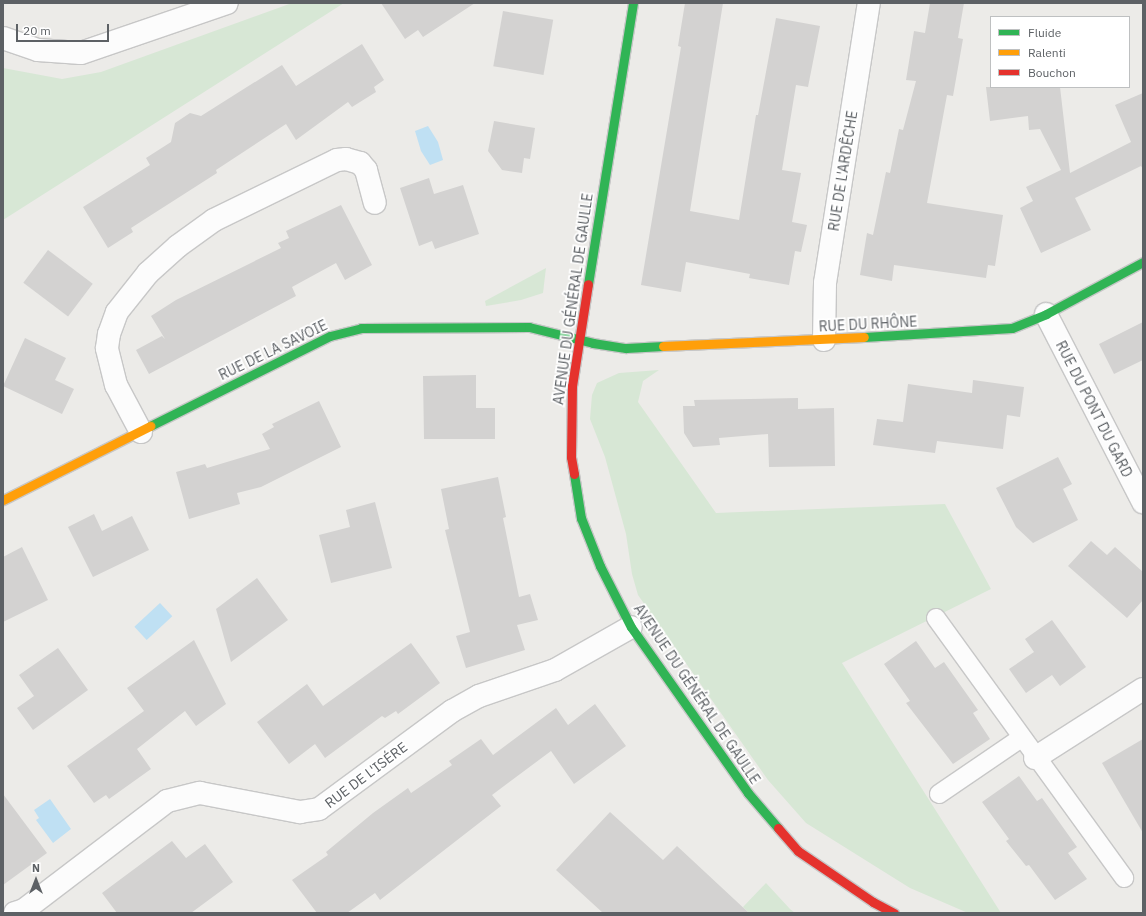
<!DOCTYPE html>
<meta charset="utf-8">
<style>
body{margin:0}
#map{position:relative;width:1146px;height:916px;overflow:hidden;background:#ecebe8;font-family:"IBM Plex Sans",sans-serif}
div>[style]{position:absolute}
.green>*{inset:0;background:#d7e7d5}
.water>*{inset:0;background:#bfe0f3;transform-origin:0 0}
.building>*{inset:0;background:#d3d2d1;transform-origin:0 0}
.roads{filter:drop-shadow(1px 0 #c7c7c7) drop-shadow(-1px 0 #c7c7c7) drop-shadow(0 1px #c7c7c7) drop-shadow(0 -1px #c7c7c7)}
.lane>*{height:18px;margin:-9px;padding:0 9px;transform-origin:9px;border-radius:9px;background:#fcfcfc}
.street>*{height:22px;margin:-11px;padding:0 11px;transform-origin:11px;border-radius:11px;background:#fcfcfc}
.fast>*{height:9px;margin:-4.5px;padding:0 4.5px;transform-origin:4.5px;border-radius:4.5px;background:#30b455}
.slow>*{height:9px;margin:-4.5px;padding:0 4.5px;transform-origin:4.5px;border-radius:4.5px;background:#ff9f0a}
.jam>*{height:9px;margin:-4.5px;padding:0 4.5px;transform-origin:4.5px;border-radius:4.5px;background:#e5322d}
span{translate:-50% -50%;white-space:nowrap;text-align:center;line-height:1.15;-webkit-text-stroke:3.5px #fff;paint-order:stroke}
.street-label{font-size:14px;color:#5d6165}
.frame{position:absolute;inset:0;border:4px solid #5d6165;pointer-events:none}
.legend{position:absolute;left:990px;top:16px;width:140px;height:72px;box-sizing:border-box;background:#fff;border:1px solid #bec0c1;margin:0;padding:5px 7px;list-style:none;font-size:12px;color:#5d6165}
.legend li{display:flex;align-items:center;gap:8px;height:20px}
.legend b{width:20px;border:1px solid #bec0c1}
.north{position:absolute;left:16px;top:860px;width:40px;height:40px;-webkit-text-stroke:3px #fff;paint-order:stroke;rotate:0deg;font-size:11px;font-weight:700;line-height:16px;text-align:center;color:#5d6165}
.north::after{content:'';display:block;margin:auto;width:14px;height:18px;background:#5d6165;clip-path:polygon(50% 0,100% 100%,50% 72%,0 100%)}
.scale{position:absolute;left:16px;top:24px;width:93px;height:18px;box-sizing:border-box;border:2px solid #5d6165;border-top:0;padding-left:5px;font-size:12px;line-height:14px;white-space:nowrap;color:#5d6165;-webkit-text-stroke:3px #fff;paint-order:stroke}
</style>
<div id="map">
<div class="green">
<div style="clip-path:polygon(292px 3px,344px 3px,3px 220px,3px 68px,62px 79px,101px 72px)"></div>
<div style="clip-path:polygon(546px 268px,543px 293px,521px 300px,486px 306px,485px 301px)"></div>
<div style="clip-path:polygon(659px 370px,643px 381px,638px 402px,716px 513px,945px 504px,991px 589px,842px 663px,1001px 913px,968px 913px,910px 888px,806px 823px,768px 780px,638px 595px,632px 574px,626px 534px,605px 457px,590px 419px,592px 395px,597px 383px,619px 373px)"></div>
<div style="clip-path:polygon(766px 883px,790px 909px,795px 913px,749px 913px,743px 907px)"></div>
</div>
<div class="water">
<div style="clip-path:polygon(428px 126px,438px 142px,443px 160px,430px 165px,421px 151px,415px 131px)"></div>
<div style="left:160px;top:603px;width:18px;height:35px;rotate:47deg"></div>
<div style="clip-path:polygon(50px 799px,71px 829px,53px 843px,36px 820px,39px 818px,34px 810px)"></div>
</div>
<div class="building">
<div style="clip-path:polygon(381px 3px,475px 3px,423px 37px,418px 30px,405px 39px)"></div>
<div style="clip-path:polygon(685px 3px,723px 3px,690px 211px,739px 220px,756px 115px,758px 115px,776px 18px,820px 26px,808px 87px,796px 85px,782px 170px,801px 173px,792px 222px,807px 225px,801px 252px,795px 251px,789px 285px,749px 278px,750px 274px,686px 262px,681px 292px,641px 285px,681px 47px,678px 46px)"></div>
<div style="clip-path:polygon(930px 3px,964px 3px,958px 38px,963px 39px,953px 96px,947px 95px,927px 203px,1003px 215px,995px 266px,988px 265px,986px 278px,894px 265px,892px 281px,860px 275px,867px 233px,873px 235px,886px 172px,890px 173px,899px 129px,903px 130px,916px 81px,906px 80px,914px 31px,925px 33px)"></div>
<div style="left:503px;top:11px;width:51px;height:56px;rotate:10deg"></div>
<div style="clip-path:polygon(362px 44px,384px 80px,374px 87px,376px 92px,352px 107px,348px 102px,296px 140px,286px 124px,216px 170px,217px 173px,131px 228px,133px 232px,108px 248px,83px 207px,150px 165px,146px 158px,171px 142px,175px 123px,190px 113px,201px 116px,282px 65px,296px 86px)"></div>
<div style="clip-path:polygon(986px 87px,1060px 87px,1070px 173px,1131px 142px,1115px 105px,1143px 93px,1143px 169px,1141px 166px,1075px 198px,1091px 230px,1041px 253px,1020px 208px,1033px 201px,1026px 187px,1061px 170px,1040px 129px,1029px 130px,1028px 116px,990px 121px)"></div>
<div style="clip-path:polygon(494px 121px,535px 128px,530px 159px,524px 158px,522px 173px,502px 170px,488px 151px)"></div>
<div style="clip-path:polygon(429px 178px,434px 194px,463px 185px,479px 234px,435px 249px,432px 241px,419px 246px,400px 188px)"></div>
<div style="clip-path:polygon(341px 205px,372px 265px,345px 280px,336px 263px,292px 287px,296px 296px,149px 374px,136px 350px,162px 336px,165px 339px,151px 316px,176px 300px,281px 248px,278px 243px,289px 238px,286px 231px)"></div>
<div style="left:48px;top:250px;width:56px;height:41px;rotate:37deg"></div>
<div style="clip-path:polygon(1143px 322px,1143px 360px,1114px 374px,1099px 344px)"></div>
<div style="clip-path:polygon(25px 338px,66px 358px,55px 380px,74px 389px,62px 414px,3px 386px)"></div>
<div style="clip-path:polygon(476px 375px,476px 408px,495px 408px,495px 439px,424px 439px,423px 376px)"></div>
<div style="clip-path:polygon(973px 380px,1024px 387px,1020px 417px,1007px 415px,1003px 449px,937px 441px,935px 453px,873px 445px,877px 419px,903px 422px,908px 384px,972px 393px)"></div>
<div style="clip-path:polygon(798px 398px,798px 409px,834px 408px,835px 466px,769px 467px,768px 434px,719px 438px,720px 445px,693px 447px,684px 433px,683px 406px,695px 406px,694px 400px)"></div>
<div style="clip-path:polygon(319px 401px,341px 447px,261px 487px,237px 493px,240px 504px,189px 519px,176px 472px,205px 464px,207px 468px,270px 449px,262px 434px,274px 427px,272px 424px)"></div>
<div style="clip-path:polygon(1058px 457px,1072px 484px,1063px 489px,1078px 520px,1033px 543px,1016px 527px,996px 488px)"></div>
<div style="clip-path:polygon(498px 477px,506px 517px,503px 518px,519px 597px,530px 594px,538px 620px,517px 625px,525px 650px,466px 668px,456px 636px,470px 632px,445px 530px,449px 529px,441px 489px)"></div>
<div style="clip-path:polygon(375px 502px,392px 568px,331px 583px,319px 535px,350px 527px,346px 510px)"></div>
<div style="clip-path:polygon(94px 514px,102px 531px,132px 516px,149px 550px,93px 577px,68px 527px)"></div>
<div style="clip-path:polygon(1091px 541px,1107px 555px,1115px 547px,1143px 572px,1143px 600px,1127px 618px,1068px 566px)"></div>
<div style="clip-path:polygon(22px 547px,48px 600px,3px 622px,3px 557px)"></div>
<div style="clip-path:polygon(257px 578px,288px 620px,231px 662px,216px 609px)"></div>
<div style="clip-path:polygon(1052px 620px,1086px 667px,1060px 686px,1052px 675px,1026px 693px,1009px 669px,1034px 652px,1025px 639px)"></div>
<div style="clip-path:polygon(194px 640px,226px 704px,196px 726px,185px 711px,137px 749px,151px 769px,109px 799px,106px 795px,94px 803px,67px 766px,144px 711px,127px 688px)"></div>
<div style="clip-path:polygon(916px 641px,935px 668px,944px 662px,978px 710px,973px 713px,990px 739px,953px 764px,906px 703px,910px 701px,884px 664px)"></div>
<div style="clip-path:polygon(411px 643px,440px 683px,398px 714px,396px 711px,385px 718px,382px 716px,325px 758px,315px 744px,289px 764px,257px 722px,307px 684px,323px 706px)"></div>
<div style="clip-path:polygon(58px 648px,88px 690px,33px 730px,17px 708px,34px 696px,19px 675px)"></div>
<div style="clip-path:polygon(595px 704px,626px 746px,574px 784px,551px 751px,492px 795px,501px 806px,380px 900px,375px 893px,347px 913px,317px 913px,292px 880px,328px 855px,326px 852px,373px 813px,408px 788px,411px 793px,452px 765px,449px 761px,481px 739px,493px 755px,556px 708px,568px 725px)"></div>
<div style="clip-path:polygon(1143px 739px,1143px 833px,1102px 763px)"></div>
<div style="clip-path:polygon(1019px 776px,1037px 801px,1042px 798px,1077px 847px,1068px 853px,1087px 879px,1055px 900px,1029px 865px,1026px 866px,1006px 841px,1009px 839px,982px 802px)"></div>
<div style="clip-path:polygon(3px 794px,47px 853px,3px 885px)"></div>
<div style="clip-path:polygon(610px 812px,663px 860px,677px 846px,749px 913px,603px 913px,556px 870px)"></div>
<div style="clip-path:polygon(172px 841px,186px 858px,205px 844px,233px 882px,191px 913px,117px 913px,102px 893px)"></div>
</div>
<div class="roads">
<div class="lane">
<div style="left:936px;top:618px;width:321px;rotate:54.1deg"></div>
<div style="left:939px;top:794px;width:99px;rotate:-34.3deg"></div>
</div>
<div class="street">
<div style="left:3px;top:38px;width:37px;rotate:19deg"></div>
<div style="left:38px;top:50px;width:43px;rotate:4deg"></div>
<div style="left:81px;top:53px;width:154px;rotate:-18.9deg"></div>
<div style="left:1046px;top:314px;width:212px;rotate:62.7deg"></div>
<div style="left:824px;top:340px;width:57px;rotate:-89deg"></div>
<div style="left:825px;top:283px;width:283px;rotate:-81.1deg"></div>
<div style="left:141px;top:432px;width:53px;rotate:-118deg"></div>
<div style="left:116px;top:385px;width:38px;rotate:-104deg"></div>
<div style="left:107px;top:348px;width:14px;rotate:-82deg"></div>
<div style="left:109px;top:334px;width:23px;rotate:-70deg"></div>
<div style="left:117px;top:312px;width:50px;rotate:-51.5deg"></div>
<div style="left:148px;top:273px;width:40px;rotate:-42deg"></div>
<div style="left:178px;top:246px;width:44px;rotate:-35.8deg"></div>
<div style="left:214px;top:220px;width:137px;rotate:-26deg"></div>
<div style="left:337px;top:160px;width:9px;rotate:-6deg"></div>
<div style="left:346px;top:159px;width:15px;rotate:16deg"></div>
<div style="left:360px;top:163px;width:9px;rotate:49deg"></div>
<div style="left:366px;top:170px;width:34px;rotate:75deg"></div>
<div style="left:1035px;top:758px;width:128px;rotate:-32.6deg"></div>
<div style="left:15px;top:913px;width:9px;rotate:-18deg"></div>
<div style="left:24px;top:910px;width:180px;rotate:-37.3deg"></div>
<div style="left:167px;top:801px;width:34px;rotate:-14deg"></div>
<div style="left:200px;top:793px;width:102px;rotate:10.8deg"></div>
<div style="left:300px;top:812px;width:19px;rotate:-9deg"></div>
<div style="left:319px;top:809px;width:165px;rotate:-36.4deg"></div>
<div style="left:452px;top:711px;width:31px;rotate:-29deg"></div>
<div style="left:479px;top:696px;width:80px;rotate:-18.9deg"></div>
<div style="left:555px;top:670px;width:87px;rotate:-29.5deg"></div>
</div>
<div class="fast">
<div style="left:588px;top:284px;width:285px;rotate:-80.9deg"></div>
<div style="left:864px;top:337px;width:148px;rotate:-3.5deg"></div>
<div style="left:1012px;top:328px;width:37px;rotate:-22deg"></div>
<div style="left:1046px;top:314px;width:110px;rotate:-28.2deg"></div>
<div style="left:150px;top:426px;width:201px;rotate:-26.6deg"></div>
<div style="left:330px;top:336px;width:32px;rotate:-14deg"></div>
<div style="left:361px;top:328px;width:168px;rotate:-0.3deg"></div>
<div style="left:529px;top:327px;width:66px;rotate:14deg"></div>
<div style="left:593px;top:343px;width:33px;rotate:9deg"></div>
<div style="left:626px;top:348px;width:37px;rotate:-3deg"></div>
<div style="left:574px;top:474px;width:45px;rotate:81deg"></div>
<div style="left:581px;top:518px;width:52px;rotate:68.4deg"></div>
<div style="left:600px;top:566px;width:68px;rotate:63.1deg"></div>
<div style="left:631px;top:627px;width:203px;rotate:54.8deg"></div>
<div style="left:748px;top:793px;width:46px;rotate:49.4deg"></div>
</div>
<div class="slow">
<div style="left:663px;top:346px;width:201px;rotate:-2.6deg"></div>
<div style="left:3px;top:500px;width:165px;rotate:-26.7deg"></div>
</div>
<div class="jam">
<div style="left:574px;top:474px;width:17px;rotate:-100deg"></div>
<div style="left:571px;top:457px;width:71px;rotate:-89.2deg"></div>
<div style="left:572px;top:386px;width:103px;rotate:-81.1deg"></div>
<div style="left:778px;top:828px;width:30px;rotate:49deg"></div>
<div style="left:798px;top:851px;width:91px;rotate:34.2deg"></div>
<div style="left:873px;top:902px;width:24px;rotate:28deg"></div>
</div>
</div>
<div class="street-label">
<span style="left:843px;top:171px;rotate:-81deg">RUE DE L'ARDÊCHE</span>
<span style="left:573px;top:299px;rotate:-82deg">AVENUE DU GÉNÉRAL DE GAULLE</span>
<span style="left:868px;top:324px;rotate:-3deg">RUE DU RHÔNE</span>
<span style="left:273px;top:350px;rotate:-26deg">RUE DE LA SAVOIE</span>
<span style="left:1094px;top:409px;rotate:63deg">RUE DU PONT DU GARD</span>
<span style="left:697px;top:694px;rotate:56deg">AVENUE DU GÉNÉRAL DE GAULLE</span>
<span style="left:366px;top:775px;rotate:-37deg">RUE DE L'ISÉRE</span>
</div>
<div class="frame"></div>
<ul class="legend">
<li><b style="height:5px;background:#30b455"></b>Fluide</li>
<li><b style="height:5px;background:#ff9f0a"></b>Ralenti</li>
<li><b style="height:5px;background:#e5322d"></b>Bouchon</li>
</ul>
<div class="north">N</div>
<div class="scale">20 m</div>
</div>
